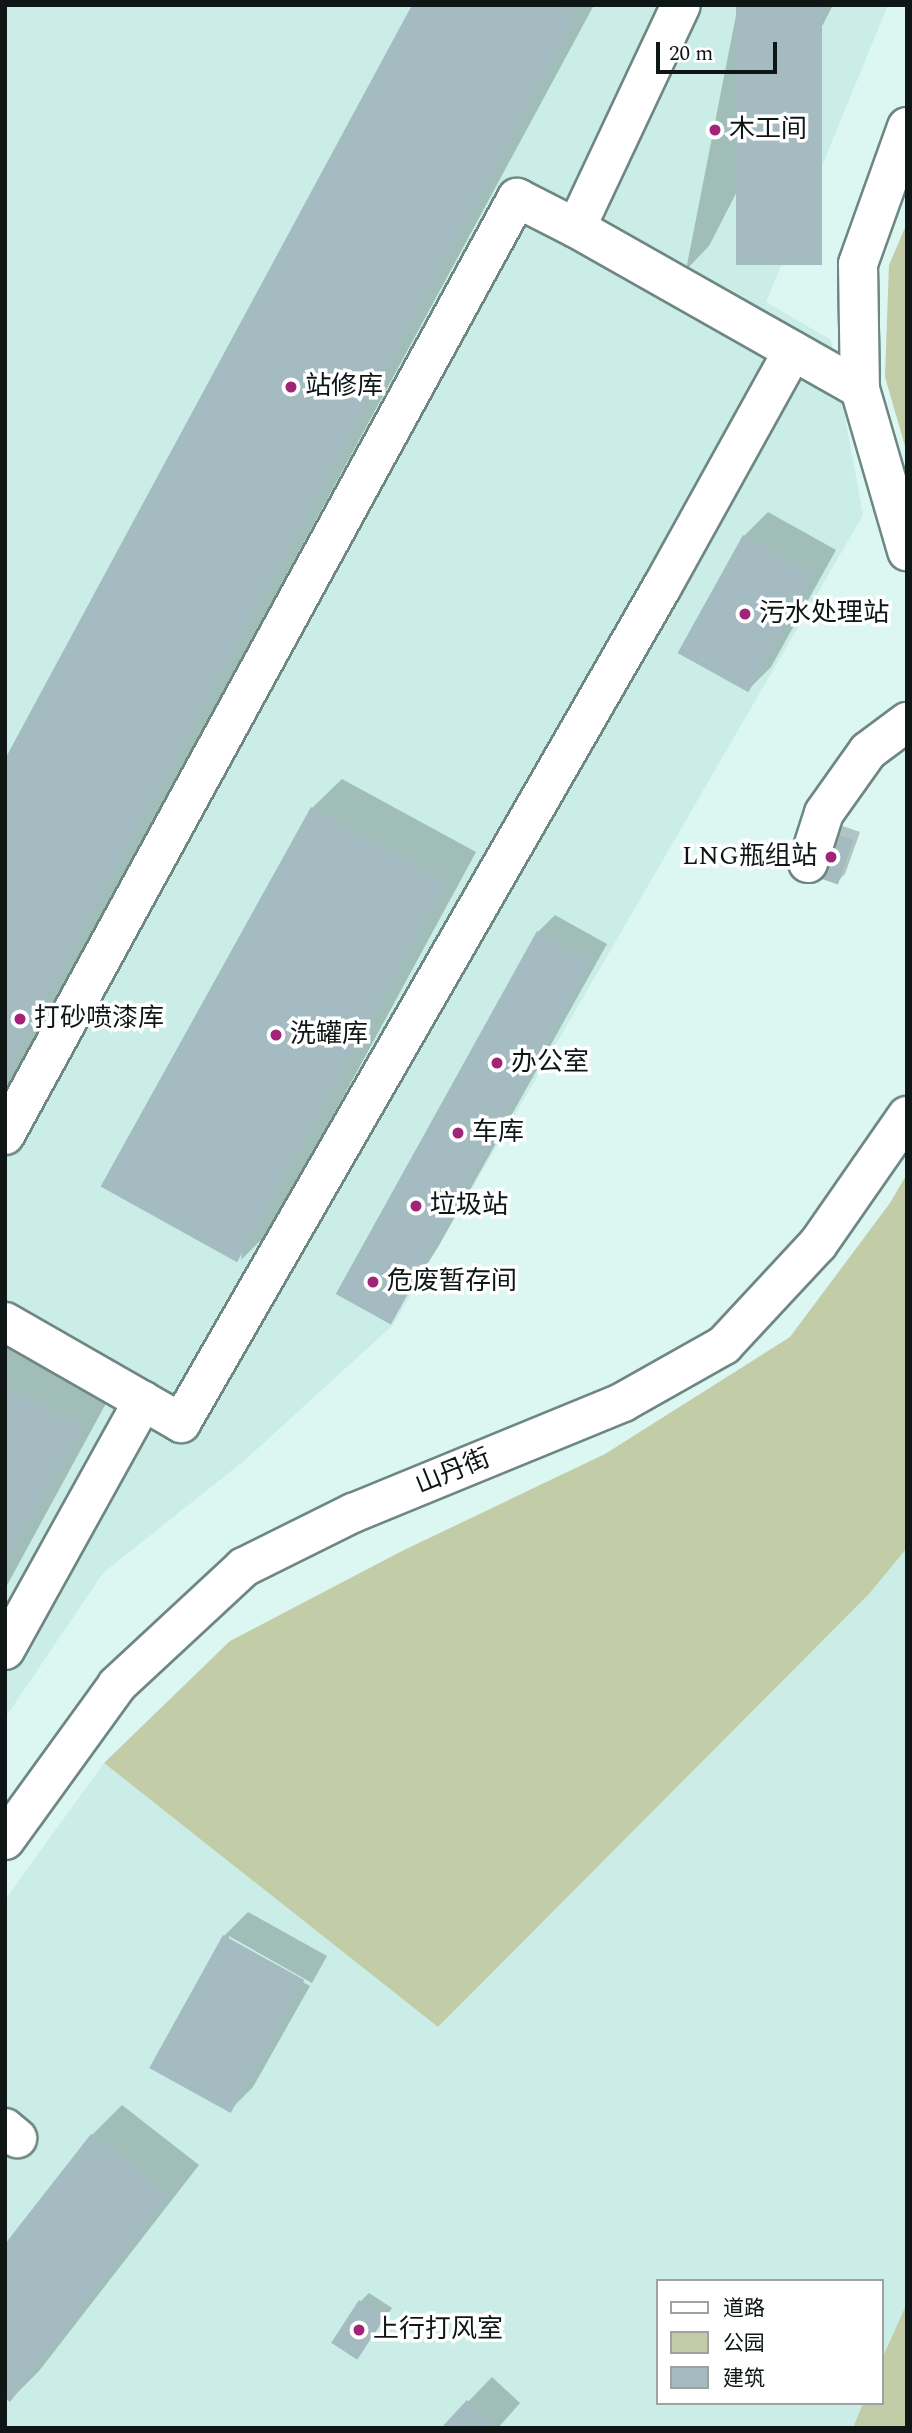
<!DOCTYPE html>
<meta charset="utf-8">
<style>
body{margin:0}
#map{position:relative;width:912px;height:2433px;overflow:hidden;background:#dcf6f2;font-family:Spectral,"Noto Sans SC",serif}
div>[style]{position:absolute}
.built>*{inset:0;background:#caede7}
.green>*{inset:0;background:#c2cda7}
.shadow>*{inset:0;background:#0003}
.building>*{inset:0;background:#a3bbc1;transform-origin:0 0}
.roads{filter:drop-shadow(2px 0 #6f8783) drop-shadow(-2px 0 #6f8783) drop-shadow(0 2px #6f8783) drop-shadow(0 -2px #6f8783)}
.minor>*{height:38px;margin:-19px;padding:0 19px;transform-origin:19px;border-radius:19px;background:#fff}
.dots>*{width:19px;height:19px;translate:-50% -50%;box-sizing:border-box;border:4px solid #fff;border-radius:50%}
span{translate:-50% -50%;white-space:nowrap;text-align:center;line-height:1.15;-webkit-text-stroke:7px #fff;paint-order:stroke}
.poi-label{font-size:26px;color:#0e1716}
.left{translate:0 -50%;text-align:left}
.right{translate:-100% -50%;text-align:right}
.street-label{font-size:26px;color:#0e1716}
.frame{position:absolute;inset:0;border:7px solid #0e1716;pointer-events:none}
.legend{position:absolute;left:656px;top:2279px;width:228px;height:126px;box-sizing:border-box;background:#fff;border:2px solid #9fa2a2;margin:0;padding:9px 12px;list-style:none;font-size:21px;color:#0e1716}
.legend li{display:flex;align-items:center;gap:14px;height:35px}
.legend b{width:35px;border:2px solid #9fa2a2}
.scale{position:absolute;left:656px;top:42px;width:121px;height:32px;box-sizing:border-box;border:4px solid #0e1716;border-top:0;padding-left:9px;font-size:21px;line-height:24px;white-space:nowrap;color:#0e1716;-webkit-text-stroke:5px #fff;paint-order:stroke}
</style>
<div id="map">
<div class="built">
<div style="clip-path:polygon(5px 5px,888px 5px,766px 302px,831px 340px,863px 515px,393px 1325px,245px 1460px,103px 1573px,5px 1718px)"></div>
<div style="clip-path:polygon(evenodd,907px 1548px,907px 2428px,5px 2428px,5px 1900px,104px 1763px,438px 2027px,869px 1594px,907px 1548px,658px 2281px,882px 2281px,882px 2403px,658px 2403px,658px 2281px)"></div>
</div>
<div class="green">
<div style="clip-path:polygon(907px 223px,907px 453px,885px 377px,889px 265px)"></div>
<div style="clip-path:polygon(907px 1174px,907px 1548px,869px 1594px,438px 2027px,104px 1763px,230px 1641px,402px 1551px,605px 1454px,790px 1337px,890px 1203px)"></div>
<div style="clip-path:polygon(907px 2303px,907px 2428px,853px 2428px,863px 2403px,882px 2403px,882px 2359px)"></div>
</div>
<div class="shadow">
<div style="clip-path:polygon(414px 5px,594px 5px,5px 1096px,5px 762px)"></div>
<div style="clip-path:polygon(738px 5px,833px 5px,709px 246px,686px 270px)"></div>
<div style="clip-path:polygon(768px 512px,836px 550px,771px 667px,748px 690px,679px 653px,744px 536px)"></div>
<div style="clip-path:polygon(342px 779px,476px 852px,271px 1230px,241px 1260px,312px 808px)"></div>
<div style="clip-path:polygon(834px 823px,860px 832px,845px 874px,837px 882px)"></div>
<div style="clip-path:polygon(555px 915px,607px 944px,438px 1247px,402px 1303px,386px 1319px,538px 932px)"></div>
<div style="clip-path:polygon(5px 1340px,110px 1396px,5px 1589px)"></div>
<div style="clip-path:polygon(248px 1912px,327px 1956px,312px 1983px,229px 1936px,229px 1940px,310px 1986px,253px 2087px,229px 2111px,224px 1936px)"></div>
<div style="clip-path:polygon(122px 2105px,199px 2165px,39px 2371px,10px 2400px,5px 2247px,92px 2135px)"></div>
<div style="clip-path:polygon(369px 2293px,392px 2308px,358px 2357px,361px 2301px)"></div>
<div style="clip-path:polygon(492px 2377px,520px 2403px,498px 2428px,443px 2428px)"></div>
</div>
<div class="building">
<div style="clip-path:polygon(412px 5px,559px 5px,577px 15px,5px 1075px,5px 759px)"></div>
<div style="left:736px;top:5px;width:86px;height:260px"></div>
<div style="left:743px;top:535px;width:81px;height:135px;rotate:29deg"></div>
<div style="left:311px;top:807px;width:156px;height:434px;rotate:29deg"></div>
<div style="left:824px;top:830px;width:31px;height:47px;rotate:19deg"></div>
<div style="left:537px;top:931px;width:63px;height:415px;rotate:29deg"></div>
<div style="clip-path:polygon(5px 1385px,82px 1426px,5px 1567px)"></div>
<div style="left:223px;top:1935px;width:93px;height:152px;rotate:29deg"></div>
<div style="clip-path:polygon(91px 2134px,170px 2195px,10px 2402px,5px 2398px,5px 2244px)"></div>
<div style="left:359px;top:2300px;width:31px;height:51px;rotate:33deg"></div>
<div style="clip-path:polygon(467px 2400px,497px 2428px,441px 2428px)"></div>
</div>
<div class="roads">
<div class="minor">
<div style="left:907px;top:127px;width:145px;rotate:109.7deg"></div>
<div style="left:858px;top:264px;width:125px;rotate:89.1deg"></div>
<div style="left:860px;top:389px;width:169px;rotate:73.8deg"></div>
<div style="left:576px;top:228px;width:326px;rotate:29.5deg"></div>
<div style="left:808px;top:863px;width:52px;rotate:-72.3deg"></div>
<div style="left:824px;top:813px;width:76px;rotate:-54.6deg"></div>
<div style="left:868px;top:751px;width:49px;rotate:-36.6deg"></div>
<div style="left:5px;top:1135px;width:1068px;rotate:-61.35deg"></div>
<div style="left:517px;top:198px;width:66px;rotate:27deg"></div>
<div style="left:576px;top:228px;width:246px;rotate:-64.8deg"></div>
<div style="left:5px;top:1322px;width:203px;rotate:29.8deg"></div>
<div style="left:181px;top:1423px;width:964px;rotate:-60.09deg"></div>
<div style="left:662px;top:587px;width:270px;rotate:-61deg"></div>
<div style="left:5px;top:1650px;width:285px;rotate:-61deg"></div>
<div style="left:5px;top:1840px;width:191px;rotate:-54.1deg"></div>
<div style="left:117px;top:1685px;width:173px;rotate:-42.9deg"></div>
<div style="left:244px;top:1567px;width:122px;rotate:-26.4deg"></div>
<div style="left:353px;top:1513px;width:292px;rotate:-22.3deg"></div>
<div style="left:623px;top:1402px;width:116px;rotate:-29.4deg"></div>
<div style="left:724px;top:1345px;width:138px;rotate:-47.1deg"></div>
<div style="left:818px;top:1244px;width:156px;rotate:-55.2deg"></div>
<div style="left:5px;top:2128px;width:16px;rotate:40deg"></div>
</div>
</div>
<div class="dots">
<div style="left:715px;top:130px;background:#a12479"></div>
<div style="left:291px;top:387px;background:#a12479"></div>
<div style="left:745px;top:614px;background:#a12479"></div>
<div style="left:831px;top:857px;background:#a12479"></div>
<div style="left:20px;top:1019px;background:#a12479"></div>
<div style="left:276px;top:1035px;background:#a12479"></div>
<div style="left:497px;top:1063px;background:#a12479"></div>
<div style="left:458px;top:1133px;background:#a12479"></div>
<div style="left:416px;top:1206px;background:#a12479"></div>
<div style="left:373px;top:1282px;background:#a12479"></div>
<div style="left:359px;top:2330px;background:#a12479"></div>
</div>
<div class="poi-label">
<span class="left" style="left:729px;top:130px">木工间</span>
<span class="left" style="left:305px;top:387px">站修库</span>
<span class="left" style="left:759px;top:614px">污水处理站</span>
<span class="right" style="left:817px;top:857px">LNG瓶组站</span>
<span class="left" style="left:34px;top:1019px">打砂喷漆库</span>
<span class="left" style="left:290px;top:1035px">洗罐库</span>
<span class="left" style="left:511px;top:1063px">办公室</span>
<span class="left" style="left:472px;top:1133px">车库</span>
<span class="left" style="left:430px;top:1206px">垃圾站</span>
<span class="left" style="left:387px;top:1282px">危废暂存间</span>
<span class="left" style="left:373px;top:2330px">上行打风室</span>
</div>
<div class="street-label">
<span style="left:453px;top:1472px;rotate:-22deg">山丹街</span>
</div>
<div class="frame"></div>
<ul class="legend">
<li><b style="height:9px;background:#fff"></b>道路</li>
<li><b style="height:19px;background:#c2cda7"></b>公园</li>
<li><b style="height:19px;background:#a3bbc1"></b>建筑</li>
</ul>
<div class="scale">20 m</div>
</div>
